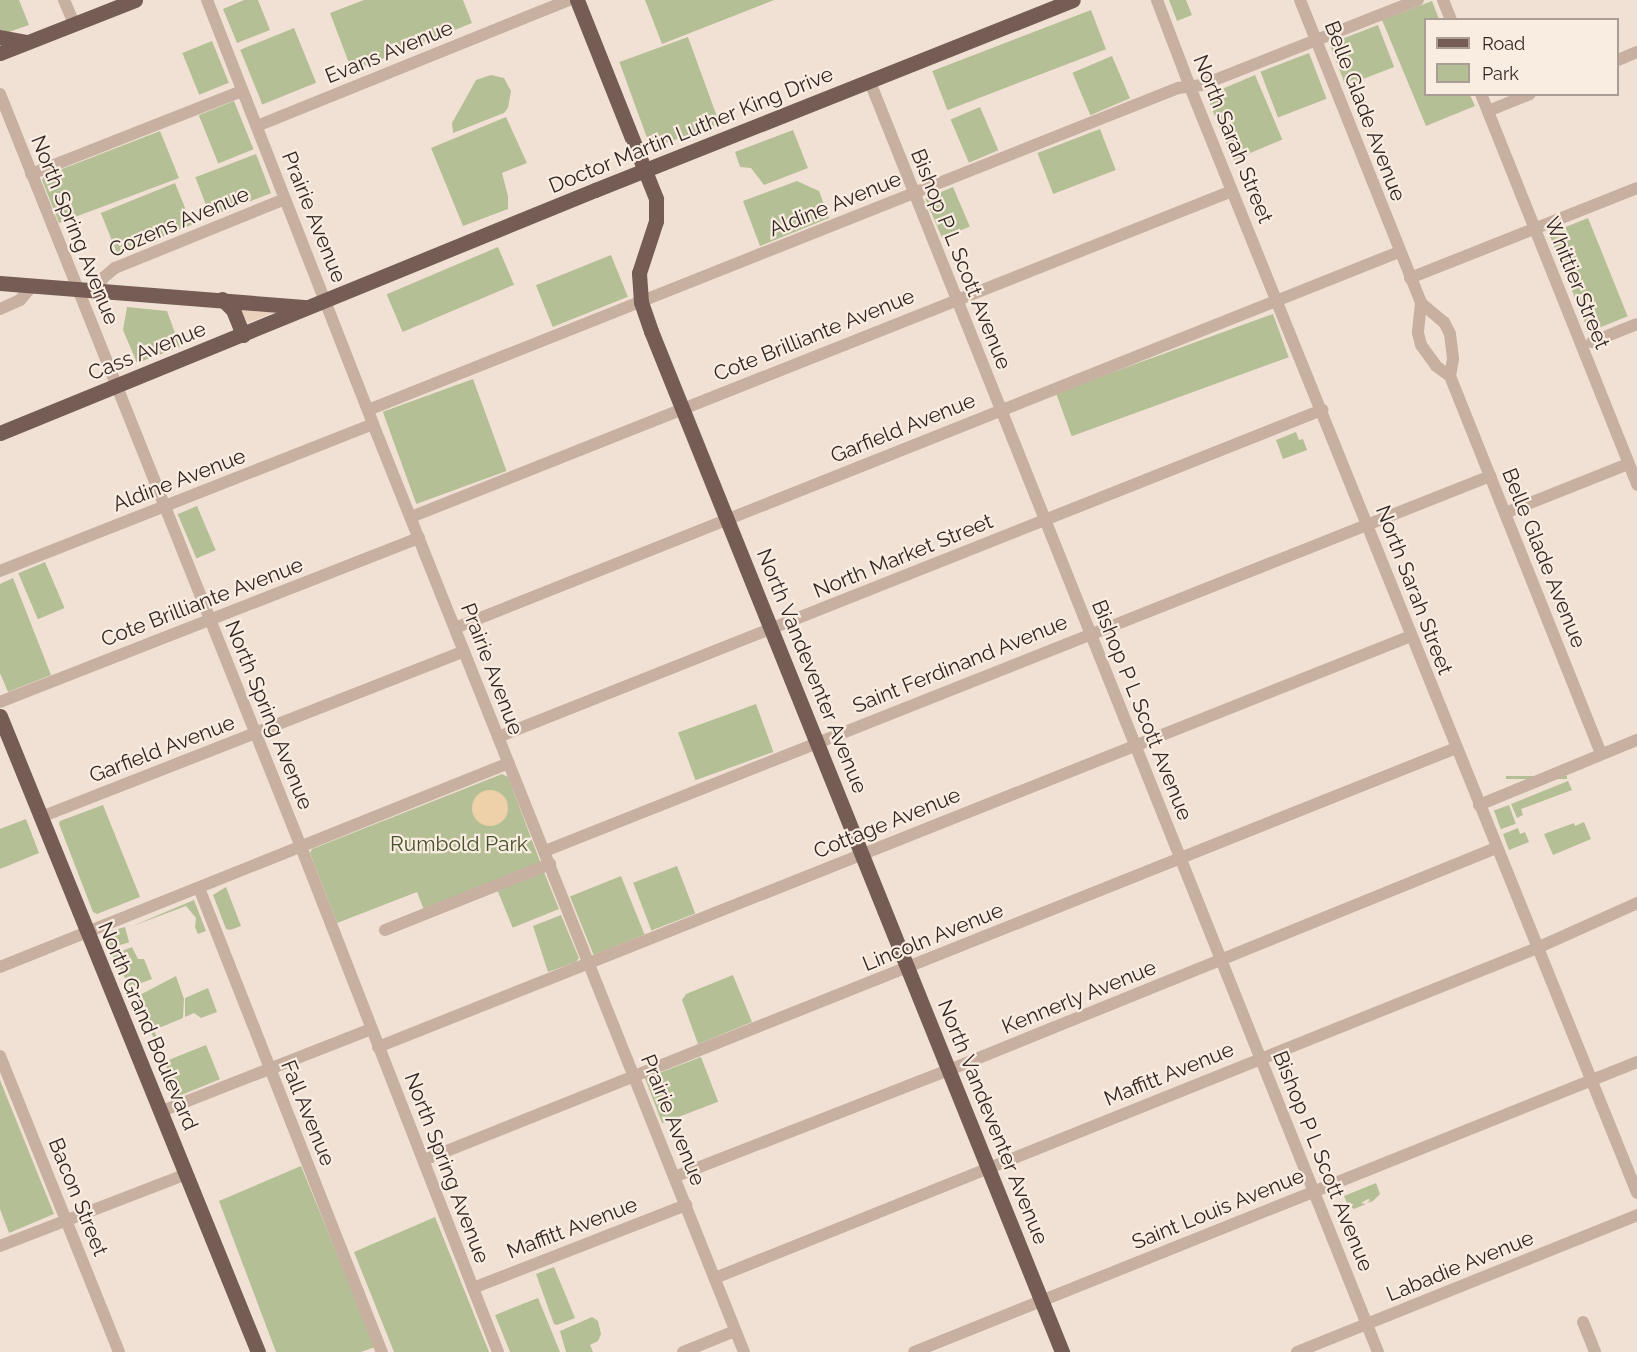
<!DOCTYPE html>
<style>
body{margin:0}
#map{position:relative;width:1637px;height:1352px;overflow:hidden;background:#f1e1d5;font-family:Raleway,sans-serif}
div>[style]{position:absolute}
.green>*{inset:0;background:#b5bf95;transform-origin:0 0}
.sand>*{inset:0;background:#eed1a9}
.round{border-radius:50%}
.plaza>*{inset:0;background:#e9d1bb}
.minor>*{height:12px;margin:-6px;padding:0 6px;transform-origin:6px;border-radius:6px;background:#c8b0a1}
.major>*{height:15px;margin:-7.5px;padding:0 7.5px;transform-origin:7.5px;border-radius:7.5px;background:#755d55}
span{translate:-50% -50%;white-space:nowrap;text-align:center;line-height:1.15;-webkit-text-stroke:4.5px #f9ece1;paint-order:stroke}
.street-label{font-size:21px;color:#332724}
.park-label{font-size:21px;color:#455128}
.legend{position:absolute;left:1424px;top:18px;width:195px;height:78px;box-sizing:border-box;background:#f9ece1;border:2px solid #aa9d95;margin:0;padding:8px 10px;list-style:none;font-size:18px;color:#332724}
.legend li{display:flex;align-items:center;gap:12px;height:30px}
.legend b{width:30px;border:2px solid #aa9d95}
</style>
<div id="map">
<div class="green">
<div style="clip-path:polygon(0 0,19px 0,29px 25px,9px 32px,0 30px)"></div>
<div style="clip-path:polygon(244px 0,258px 0,270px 30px,237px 43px,223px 9px)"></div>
<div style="clip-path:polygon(364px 0,463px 0,472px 23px,352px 71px,330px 13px)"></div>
<div style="clip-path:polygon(645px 0,774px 0,662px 44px)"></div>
<div style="clip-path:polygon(1169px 0,1186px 0,1192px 15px,1177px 21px)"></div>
<div style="clip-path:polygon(1432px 1px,1439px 19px,1426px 20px,1426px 94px,1470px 95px,1475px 106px,1426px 126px,1382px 20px)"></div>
<div style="left:1091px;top:10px;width:42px;height:170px;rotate:69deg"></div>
<div style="left:1378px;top:25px;width:45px;height:52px;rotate:69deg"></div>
<div style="left:294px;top:28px;width:59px;height:58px;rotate:68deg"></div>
<div style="left:688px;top:37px;width:92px;height:73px;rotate:70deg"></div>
<div style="left:212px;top:41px;width:45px;height:32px;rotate:68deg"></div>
<div style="left:1309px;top:53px;width:49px;height:52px;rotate:69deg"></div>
<div style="left:1112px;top:56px;width:46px;height:43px;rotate:67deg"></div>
<div style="clip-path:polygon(491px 75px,504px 78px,511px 91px,508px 108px,504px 113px,453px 133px,452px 123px,476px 80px)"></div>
<div style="left:1255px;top:75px;width:70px;height:53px;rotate:67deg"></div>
<div style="left:234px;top:101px;width:52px;height:38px;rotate:68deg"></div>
<div style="left:980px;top:107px;width:47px;height:32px;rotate:67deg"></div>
<div style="clip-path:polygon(506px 117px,527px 163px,502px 173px,508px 196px,508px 209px,463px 226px,431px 148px)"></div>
<div style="left:1100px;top:129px;width:44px;height:67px;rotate:69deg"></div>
<div style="clip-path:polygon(793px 130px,808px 168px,764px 185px,751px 168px,740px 167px,735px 152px)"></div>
<div style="clip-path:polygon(160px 131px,179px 178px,59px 223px,42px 180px,44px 176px)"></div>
<div style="left:256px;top:154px;width:42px;height:65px;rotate:69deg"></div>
<div style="clip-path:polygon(797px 181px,819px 191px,829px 218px,760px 246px,743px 201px)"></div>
<div style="left:175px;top:183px;width:45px;height:80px;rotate:68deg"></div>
<div style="left:953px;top:187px;width:43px;height:30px;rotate:67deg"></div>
<div style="left:1588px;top:218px;width:106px;height:42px;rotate:68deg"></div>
<div style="left:498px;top:247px;width:41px;height:121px;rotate:67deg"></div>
<div style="left:611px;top:255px;width:45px;height:81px;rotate:68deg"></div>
<div style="clip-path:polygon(127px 307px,167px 311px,180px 347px,137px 363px,123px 330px)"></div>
<div style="left:1273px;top:314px;width:46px;height:231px;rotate:70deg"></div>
<div style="left:473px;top:379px;width:98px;height:96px;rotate:70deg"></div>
<div style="clip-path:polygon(1296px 432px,1299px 440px,1303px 439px,1307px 450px,1283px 459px,1276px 440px)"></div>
<div style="left:197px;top:506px;width:48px;height:21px;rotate:67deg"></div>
<div style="left:45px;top:562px;width:50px;height:29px;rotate:67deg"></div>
<div style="clip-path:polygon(13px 578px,51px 675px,8px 692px,0 673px,0 584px)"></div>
<div style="left:756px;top:704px;width:51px;height:83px;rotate:70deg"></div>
<div style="clip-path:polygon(502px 774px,508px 777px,541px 864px,424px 910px,417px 892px,337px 923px,310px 853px,312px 849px)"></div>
<div style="left:1567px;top:776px;width:3px;height:61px;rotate:90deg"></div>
<div style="clip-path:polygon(1568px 781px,1572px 790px,1521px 809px,1523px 815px,1517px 818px,1511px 804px)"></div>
<div style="clip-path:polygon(103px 805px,140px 897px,97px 914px,93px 912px,59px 824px,60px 821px)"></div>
<div style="left:1509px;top:805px;width:20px;height:16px;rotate:70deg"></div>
<div style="clip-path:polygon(26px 819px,39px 853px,0 869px,0 829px)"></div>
<div style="clip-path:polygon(1584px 822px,1591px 839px,1553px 855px,1544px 834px,1574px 823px,1575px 826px)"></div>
<div style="clip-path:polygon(1518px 828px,1520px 834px,1525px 832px,1529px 842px,1509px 850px,1503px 834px)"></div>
<div style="left:677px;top:866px;width:51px;height:47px;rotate:69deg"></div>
<div style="left:544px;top:872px;width:40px;height:50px;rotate:68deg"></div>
<div style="left:621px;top:876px;width:63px;height:55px;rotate:68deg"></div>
<div style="clip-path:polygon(226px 887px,241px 926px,230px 930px,226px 929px,213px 895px)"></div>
<div style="clip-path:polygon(194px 900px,206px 931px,198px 934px,195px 927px,196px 918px,186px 906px,130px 927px)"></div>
<div style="clip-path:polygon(561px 915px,579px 958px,576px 962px,548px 972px,533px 926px)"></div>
<div style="left:125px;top:927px;width:16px;height:21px;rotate:75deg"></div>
<div style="clip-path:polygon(132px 947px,138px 959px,144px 959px,152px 979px,130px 987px,112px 955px)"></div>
<div style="clip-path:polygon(733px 975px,752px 1022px,698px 1044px,682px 1000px,686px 994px)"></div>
<div style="clip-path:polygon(176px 976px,184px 999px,183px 1018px,154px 1030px,165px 1057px,162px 1058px,136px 997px)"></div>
<div style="clip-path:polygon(208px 988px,217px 1012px,201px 1018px,194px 1013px,185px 1017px,185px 998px)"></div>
<div style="left:206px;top:1045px;width:37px;height:45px;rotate:68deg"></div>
<div style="left:701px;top:1057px;width:48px;height:60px;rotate:69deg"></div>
<div style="clip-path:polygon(0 1080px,54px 1214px,9px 1233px,0 1209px)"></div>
<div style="clip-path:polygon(301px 1166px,375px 1347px,361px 1352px,276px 1352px,219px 1201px)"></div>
<div style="clip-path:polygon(1376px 1183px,1380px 1194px,1373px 1201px,1367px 1203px,1370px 1200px,1368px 1199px,1361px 1203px,1366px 1204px,1354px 1209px,1348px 1205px,1344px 1196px)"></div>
<div style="clip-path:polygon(435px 1217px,489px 1352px,394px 1352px,354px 1252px)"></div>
<div style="clip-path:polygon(554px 1267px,575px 1318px,557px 1325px,554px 1324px,536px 1274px)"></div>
<div style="clip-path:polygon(538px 1298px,560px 1352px,510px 1352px,495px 1315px)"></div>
<div style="clip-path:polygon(592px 1317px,598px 1321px,601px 1334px,598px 1341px,590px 1345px,593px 1352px,566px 1352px,560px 1331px)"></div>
</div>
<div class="sand">
<div class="round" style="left:472px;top:790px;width:36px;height:36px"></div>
</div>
<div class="plaza">
<div style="clip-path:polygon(240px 310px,273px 312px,274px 312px,248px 323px)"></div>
</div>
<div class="minor">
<div style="left:64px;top:0;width:26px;rotate:67deg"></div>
<div style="left:207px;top:0;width:455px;rotate:68.6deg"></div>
<div style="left:373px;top:424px;width:999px;rotate:68.21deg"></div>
<div style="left:1157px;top:0;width:93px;rotate:69.2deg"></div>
<div style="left:1190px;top:87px;width:1193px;rotate:67.99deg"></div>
<div style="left:1300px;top:0;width:326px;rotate:68.2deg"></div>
<div style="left:1421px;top:303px;width:30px;rotate:40deg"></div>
<div style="left:1444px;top:322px;width:13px;rotate:63deg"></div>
<div style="left:1450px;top:334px;width:25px;rotate:83deg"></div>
<div style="left:1453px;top:359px;width:17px;rotate:100deg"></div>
<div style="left:1450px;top:376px;width:407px;rotate:68.2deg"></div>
<div style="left:1443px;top:0;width:22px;rotate:68deg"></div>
<div style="left:1618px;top:60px;width:21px;rotate:-23deg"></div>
<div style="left:870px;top:82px;width:1368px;rotate:68.2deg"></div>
<div style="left:0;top:94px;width:811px;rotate:68.21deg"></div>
<div style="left:301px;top:847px;width:542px;rotate:68.69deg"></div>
<div style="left:1481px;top:94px;width:421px;rotate:68.2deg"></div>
<div style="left:1488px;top:111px;width:45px;rotate:-22deg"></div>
<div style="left:257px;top:126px;width:336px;rotate:-22deg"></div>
<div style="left:31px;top:174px;width:227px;rotate:-21.5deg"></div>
<div style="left:1410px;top:278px;width:244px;rotate:-21.6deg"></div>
<div style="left:96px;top:290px;width:14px;rotate:-60deg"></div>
<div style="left:103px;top:278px;width:16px;rotate:-40deg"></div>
<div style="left:115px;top:268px;width:183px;rotate:-22.1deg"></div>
<div style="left:1421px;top:303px;width:30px;rotate:96deg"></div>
<div style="left:1418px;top:333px;width:12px;rotate:76deg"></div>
<div style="left:1421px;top:345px;width:26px;rotate:54deg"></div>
<div style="left:1436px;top:366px;width:17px;rotate:36deg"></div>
<div style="left:0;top:309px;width:22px;rotate:-24deg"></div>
<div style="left:20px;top:300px;width:20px;rotate:-49deg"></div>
<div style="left:1592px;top:342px;width:48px;rotate:-21.8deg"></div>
<div style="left:368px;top:410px;width:872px;rotate:-21.68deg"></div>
<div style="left:1178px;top:88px;width:24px;rotate:-7deg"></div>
<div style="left:1202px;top:85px;width:232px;rotate:-21.5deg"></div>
<div style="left:1505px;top:513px;width:132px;rotate:-21.7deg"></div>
<div style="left:411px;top:517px;width:883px;rotate:-21.66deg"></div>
<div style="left:0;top:571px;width:401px;rotate:-21.5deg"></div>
<div style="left:455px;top:628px;width:1016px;rotate:-21.72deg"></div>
<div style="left:0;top:702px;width:450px;rotate:-21.4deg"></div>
<div style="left:498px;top:737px;width:887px;rotate:-21.65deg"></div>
<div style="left:1479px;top:805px;width:171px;rotate:-22.4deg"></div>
<div style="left:41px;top:817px;width:454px;rotate:-21.4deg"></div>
<div style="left:545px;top:851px;width:1017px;rotate:-21.64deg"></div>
<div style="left:199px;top:888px;width:499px;rotate:68.5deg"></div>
<div style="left:385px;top:930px;width:178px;rotate:-21.8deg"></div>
<div style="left:0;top:967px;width:548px;rotate:-21.84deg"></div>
<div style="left:378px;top:1047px;width:1112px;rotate:-21.7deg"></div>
<div style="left:0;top:1056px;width:319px;rotate:68.1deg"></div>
<div style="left:162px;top:1111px;width:225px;rotate:-21.4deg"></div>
<div style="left:424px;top:1160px;width:1111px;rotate:-21.76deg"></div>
<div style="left:674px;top:1177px;width:295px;rotate:-21.3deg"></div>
<div style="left:949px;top:1070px;width:590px;rotate:-22.09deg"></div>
<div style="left:0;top:1246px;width:200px;rotate:-21.1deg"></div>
<div style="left:715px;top:1278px;width:886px;rotate:-21.87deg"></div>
<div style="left:1537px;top:948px;width:110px;rotate:-24.2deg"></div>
<div style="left:473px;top:1288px;width:229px;rotate:-21.3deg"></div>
<div style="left:1583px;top:1322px;width:32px;rotate:68deg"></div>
<div style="left:683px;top:1352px;width:56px;rotate:-22deg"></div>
<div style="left:914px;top:1352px;width:779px;rotate:-21.86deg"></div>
<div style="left:1297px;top:1352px;width:367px;rotate:-21.9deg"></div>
</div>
<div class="major">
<div style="left:577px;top:0;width:214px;rotate:68.3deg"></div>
<div style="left:656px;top:199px;width:22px;rotate:90deg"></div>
<div style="left:656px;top:221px;width:55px;rotate:108.1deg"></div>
<div style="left:639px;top:273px;width:29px;rotate:86deg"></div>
<div style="left:641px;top:302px;width:31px;rotate:71deg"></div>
<div style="left:651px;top:331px;width:1101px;rotate:68.07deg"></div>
<div style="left:0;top:37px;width:26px;rotate:11deg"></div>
<div style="left:0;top:53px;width:145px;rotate:-21.4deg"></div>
<div style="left:0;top:283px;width:308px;rotate:4.5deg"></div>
<div style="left:222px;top:299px;width:16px;rotate:45deg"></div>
<div style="left:233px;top:310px;width:27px;rotate:68deg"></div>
<div style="left:0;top:433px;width:643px;rotate:-22.22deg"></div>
<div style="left:595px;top:190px;width:514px;rotate:-21.68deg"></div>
<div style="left:0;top:716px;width:686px;rotate:67.92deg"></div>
</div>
<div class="street-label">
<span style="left:389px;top:52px;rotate:-22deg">Evans Avenue</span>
<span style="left:1365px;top:111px;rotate:69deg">Belle Glade Avenue</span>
<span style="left:691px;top:130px;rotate:-22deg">Doctor Martin Luther King Drive</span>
<span style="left:1233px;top:139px;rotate:68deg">North Sarah Street</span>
<span style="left:835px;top:204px;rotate:-22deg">Aldine Avenue</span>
<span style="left:314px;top:217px;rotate:68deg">Prairie Avenue</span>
<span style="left:179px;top:222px;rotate:-23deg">Cozens Avenue</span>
<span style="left:75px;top:230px;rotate:68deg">North Spring Avenue</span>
<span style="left:961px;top:259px;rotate:68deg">Bishop P L Scott Avenue</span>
<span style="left:1577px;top:283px;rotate:68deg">Whittier Street</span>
<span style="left:814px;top:335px;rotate:-22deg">Cote Brilliante Avenue</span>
<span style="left:147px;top:351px;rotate:-22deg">Cass Avenue</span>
<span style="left:903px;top:428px;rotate:-22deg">Garfield Avenue</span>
<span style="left:179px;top:480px;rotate:-21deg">Aldine Avenue</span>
<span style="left:903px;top:556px;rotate:-22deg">North Market Street</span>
<span style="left:1544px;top:558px;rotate:68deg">Belle Glade Avenue</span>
<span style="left:1414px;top:590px;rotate:69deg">North Sarah Street</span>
<span style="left:202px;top:602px;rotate:-21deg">Cote Brilliante Avenue</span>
<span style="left:960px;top:664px;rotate:-22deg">Saint Ferdinand Avenue</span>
<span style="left:492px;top:669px;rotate:69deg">Prairie Avenue</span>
<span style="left:812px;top:671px;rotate:68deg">North Vandeventer Avenue</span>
<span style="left:1142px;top:710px;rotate:68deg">Bishop P L Scott Avenue</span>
<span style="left:269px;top:715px;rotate:68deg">North Spring Avenue</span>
<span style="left:162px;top:749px;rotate:-21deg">Garfield Avenue</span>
<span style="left:887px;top:823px;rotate:-22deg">Cottage Avenue</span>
<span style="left:933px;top:937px;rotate:-22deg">Lincoln Avenue</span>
<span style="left:1079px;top:997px;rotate:-22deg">Kennerly Avenue</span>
<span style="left:148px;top:1026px;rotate:67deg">North Grand Boulevard</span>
<span style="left:1169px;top:1074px;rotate:-22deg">Maffitt Avenue</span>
<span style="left:308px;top:1113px;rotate:68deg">Fall Avenue</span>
<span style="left:673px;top:1120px;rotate:68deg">Prairie Avenue</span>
<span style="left:993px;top:1122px;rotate:68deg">North Vandeventer Avenue</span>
<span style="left:1323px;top:1161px;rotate:68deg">Bishop P L Scott Avenue</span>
<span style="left:447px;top:1168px;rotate:69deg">North Spring Avenue</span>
<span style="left:78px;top:1197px;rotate:68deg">Bacon Street</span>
<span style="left:1218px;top:1209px;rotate:-22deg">Saint Louis Avenue</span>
<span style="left:572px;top:1228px;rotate:-21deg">Maffitt Avenue</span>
<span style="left:1460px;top:1266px;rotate:-22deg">Labadie Avenue</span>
</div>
<div class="park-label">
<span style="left:459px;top:844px">Rumbold Park</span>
</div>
<ul class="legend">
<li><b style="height:8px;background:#755d55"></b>Road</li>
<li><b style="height:16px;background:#b5bf95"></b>Park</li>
</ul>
</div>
